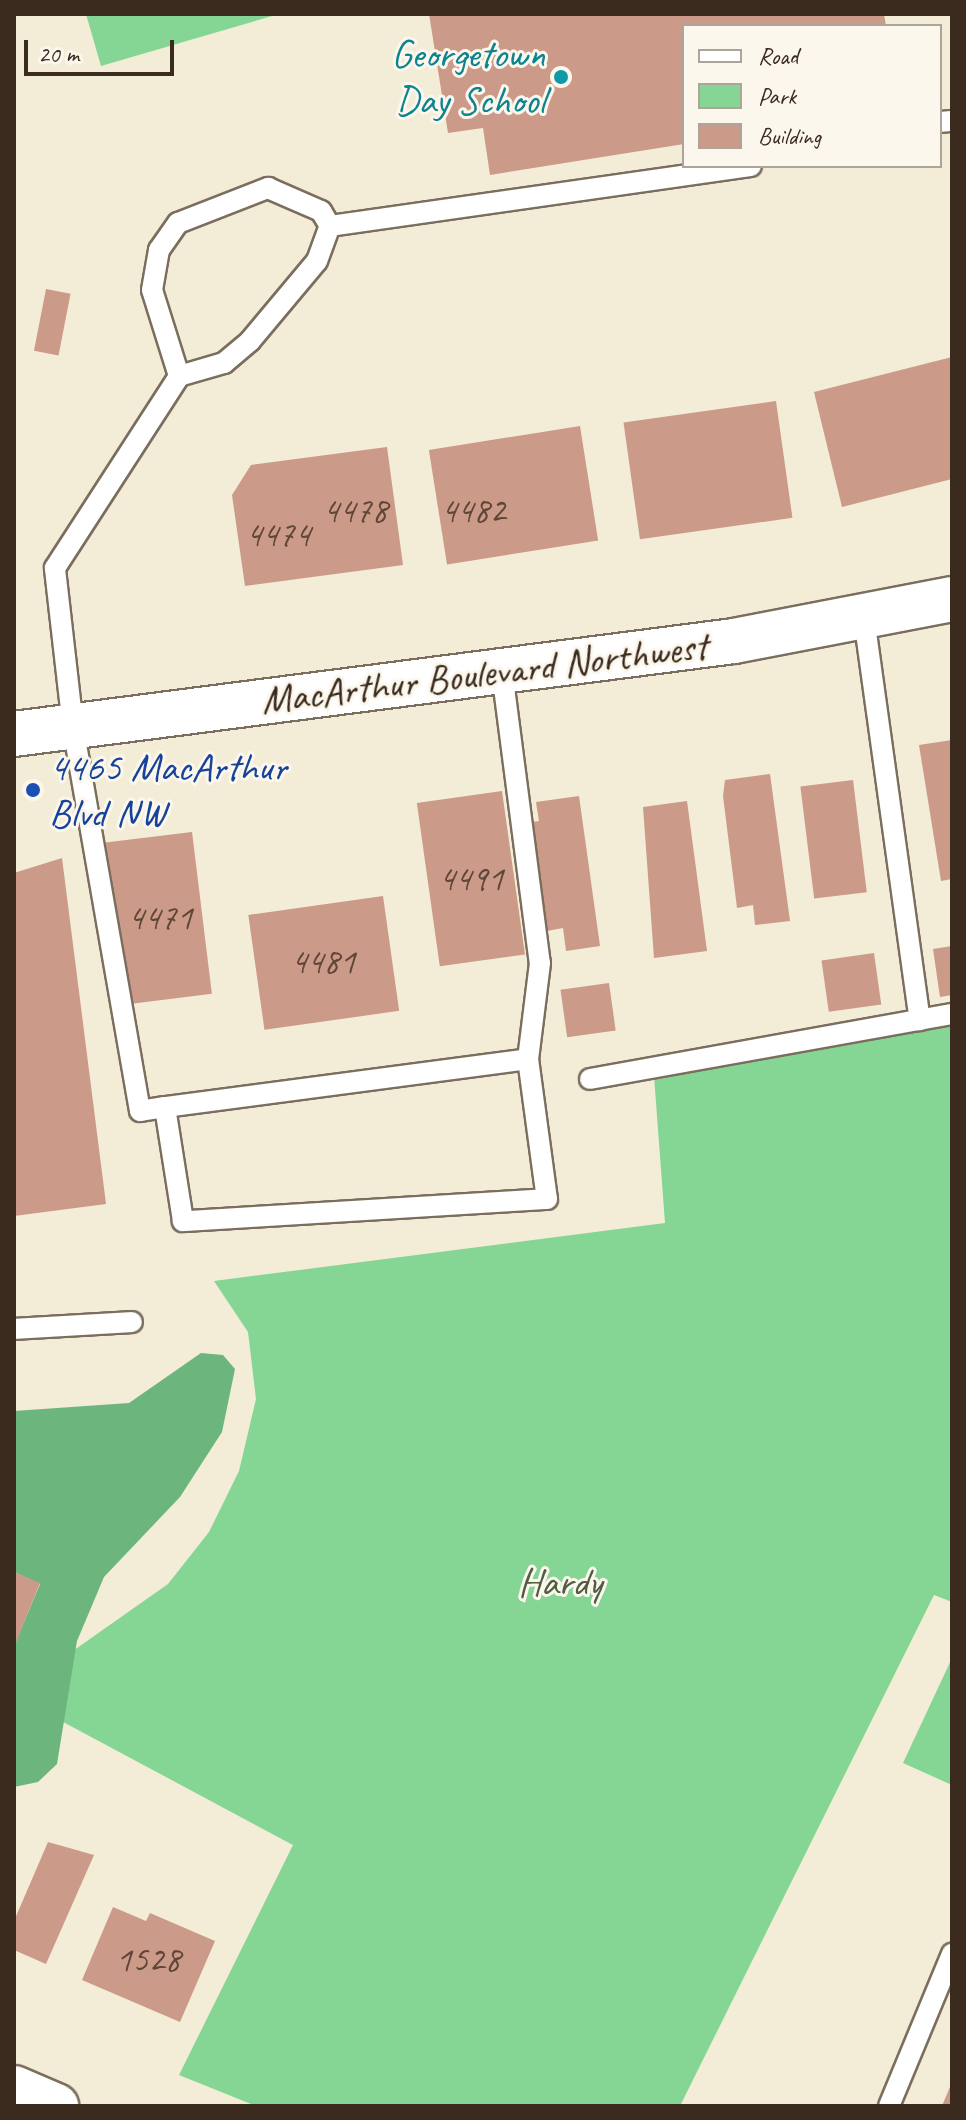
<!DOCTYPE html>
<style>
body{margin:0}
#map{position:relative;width:966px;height:2120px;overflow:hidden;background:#f3ecd6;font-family:Caveat,sans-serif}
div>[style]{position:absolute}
.green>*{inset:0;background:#85d595}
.forest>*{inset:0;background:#6cb67e}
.building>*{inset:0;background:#cb9a88;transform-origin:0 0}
.roads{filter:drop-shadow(2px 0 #7b6e5e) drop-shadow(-2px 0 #7b6e5e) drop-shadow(0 2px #7b6e5e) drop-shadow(0 -2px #7b6e5e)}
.lane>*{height:20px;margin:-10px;padding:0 10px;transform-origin:10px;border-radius:10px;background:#fff}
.secondary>*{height:44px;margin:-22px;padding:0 22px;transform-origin:22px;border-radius:22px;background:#fff}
.primary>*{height:44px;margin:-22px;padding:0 22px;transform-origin:22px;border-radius:22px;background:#fff}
.dots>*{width:22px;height:22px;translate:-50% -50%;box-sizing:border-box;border:4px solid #fbf7ec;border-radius:50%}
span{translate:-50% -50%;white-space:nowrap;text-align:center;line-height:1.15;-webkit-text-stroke:6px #fbf7ec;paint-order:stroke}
.number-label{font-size:36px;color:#5f4638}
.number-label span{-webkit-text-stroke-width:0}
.culture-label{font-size:40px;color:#0d838f}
.right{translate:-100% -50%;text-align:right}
.street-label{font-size:40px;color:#3b2a1e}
.transit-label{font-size:40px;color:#164399}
.left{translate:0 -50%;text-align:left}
.park-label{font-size:40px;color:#515d42}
.frame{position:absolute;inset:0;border:16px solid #3b2a1e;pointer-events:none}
.legend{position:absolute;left:682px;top:24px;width:260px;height:144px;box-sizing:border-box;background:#fbf7ec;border:2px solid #aea59a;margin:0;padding:10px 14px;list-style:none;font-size:24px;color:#3b2a1e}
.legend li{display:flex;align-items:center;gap:16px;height:40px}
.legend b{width:40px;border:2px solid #aea59a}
.scale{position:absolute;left:24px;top:40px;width:150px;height:36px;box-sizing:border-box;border:4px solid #3b2a1e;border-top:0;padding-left:10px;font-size:24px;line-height:28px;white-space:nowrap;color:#3b2a1e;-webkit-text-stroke:6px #fbf7ec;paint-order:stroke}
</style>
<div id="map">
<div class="green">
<div style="clip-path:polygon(86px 14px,279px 14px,101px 66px)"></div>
<div style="clip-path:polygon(952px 1020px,952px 1602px,934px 1595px,680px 2106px,256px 2106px,179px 2075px,293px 1845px,37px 1708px,60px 1660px,168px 1584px,209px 1532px,239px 1471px,256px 1399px,248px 1332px,214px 1281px,665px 1223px,654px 1076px)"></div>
<div style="clip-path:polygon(952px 1658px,952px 1785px,903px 1763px)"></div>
</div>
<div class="forest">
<div style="clip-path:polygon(201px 1353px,223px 1355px,235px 1369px,222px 1432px,180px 1497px,104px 1577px,77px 1641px,57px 1764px,38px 1782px,14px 1787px,14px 1646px,40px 1584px,14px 1572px,14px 1411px,129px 1403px)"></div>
</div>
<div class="building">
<div style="clip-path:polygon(429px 14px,884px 14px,886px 26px,684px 26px,684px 144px,490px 175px,483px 128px,448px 133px)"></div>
<div style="left:46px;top:289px;width:25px;height:63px;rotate:11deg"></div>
<div style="clip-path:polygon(952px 357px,952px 479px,842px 507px,814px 392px)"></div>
<div style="left:776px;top:401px;width:118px;height:154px;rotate:82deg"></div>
<div style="left:580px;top:426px;width:116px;height:153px;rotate:81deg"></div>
<div style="clip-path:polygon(387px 447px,403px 565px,245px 586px,232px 495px,251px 465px)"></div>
<div style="clip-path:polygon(952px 740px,952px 879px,941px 881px,919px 745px)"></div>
<div style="clip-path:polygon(770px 774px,790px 921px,755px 925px,753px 905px,737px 908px,723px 796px,725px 780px)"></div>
<div style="left:853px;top:780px;width:113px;height:53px;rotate:83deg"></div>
<div style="left:502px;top:791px;width:165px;height:86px;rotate:82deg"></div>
<div style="clip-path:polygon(579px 796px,600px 946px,566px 951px,563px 928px,547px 931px,532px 822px,539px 821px,536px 802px)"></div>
<div style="clip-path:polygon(687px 801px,707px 951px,654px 958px,643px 807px)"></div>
<div style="left:192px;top:832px;width:163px;height:87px;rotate:83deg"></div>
<div style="clip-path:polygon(62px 858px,106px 1204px,14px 1216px,14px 873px)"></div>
<div style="left:383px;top:896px;width:116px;height:136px;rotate:82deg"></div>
<div style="clip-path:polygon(952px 946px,952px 995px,940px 997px,933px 949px)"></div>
<div style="left:874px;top:953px;width:52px;height:53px;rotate:82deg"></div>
<div style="left:609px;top:983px;width:48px;height:49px;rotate:82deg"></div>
<div style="clip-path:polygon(14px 1572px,40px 1583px,14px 1647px)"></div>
<div style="clip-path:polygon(48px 1842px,94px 1855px,46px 1964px,14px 1950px,14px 1921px)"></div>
<div style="clip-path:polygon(113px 1907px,146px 1921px,150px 1913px,215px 1941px,180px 2022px,82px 1980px)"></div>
<div style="clip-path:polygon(952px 2082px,952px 2106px,942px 2106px)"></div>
</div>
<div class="roads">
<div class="lane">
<div style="left:940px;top:122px;width:12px;rotate:-5deg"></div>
<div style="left:330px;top:226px;width:425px;rotate:-8.1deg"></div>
<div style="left:179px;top:376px;width:90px;rotate:-107.4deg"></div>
<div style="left:152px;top:290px;width:41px;rotate:-80.1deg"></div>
<div style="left:159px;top:250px;width:33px;rotate:-55deg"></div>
<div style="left:178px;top:223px;width:97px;rotate:-21.3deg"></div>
<div style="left:268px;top:188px;width:58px;rotate:23.5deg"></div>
<div style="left:321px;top:211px;width:17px;rotate:59deg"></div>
<div style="left:864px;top:618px;width:406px;rotate:82.1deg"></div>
<div style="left:502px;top:672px;width:293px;rotate:82.6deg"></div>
<div style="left:540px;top:963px;width:97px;rotate:97.1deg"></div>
<div style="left:590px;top:1079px;width:368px;rotate:-10.2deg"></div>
<div style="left:165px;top:1107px;width:366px;rotate:-7.5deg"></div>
<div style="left:528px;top:1059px;width:141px;rotate:82.3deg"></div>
<div style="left:547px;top:1199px;width:365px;rotate:176.5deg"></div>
<div style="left:183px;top:1221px;width:115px;rotate:-99deg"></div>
<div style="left:165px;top:1107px;width:25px;rotate:171deg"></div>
<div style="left:140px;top:1111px;width:390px;rotate:-99.9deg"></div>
<div style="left:73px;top:727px;width:160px;rotate:-96.5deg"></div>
<div style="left:55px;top:568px;width:229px;rotate:-57.1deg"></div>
<div style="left:179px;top:376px;width:47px;rotate:-16.1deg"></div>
<div style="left:224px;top:363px;width:34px;rotate:-40deg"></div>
<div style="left:250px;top:341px;width:104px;rotate:-50.1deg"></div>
<div style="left:317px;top:261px;width:37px;rotate:-70deg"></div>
<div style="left:14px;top:1329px;width:118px;rotate:-3.4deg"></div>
<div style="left:889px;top:2106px;width:165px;rotate:-67.5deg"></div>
</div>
<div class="secondary">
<div style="left:14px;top:734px;width:726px;rotate:-7.36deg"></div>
<div style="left:734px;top:641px;width:222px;rotate:-10.9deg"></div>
</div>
<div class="primary">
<div style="left:14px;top:2088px;width:46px;rotate:23.2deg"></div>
</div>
</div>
<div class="dots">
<div style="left:561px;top:77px;background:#0f9aa8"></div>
<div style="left:33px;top:790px;background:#1a4fb4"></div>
</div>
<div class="number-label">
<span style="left:355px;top:511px">4478</span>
<span style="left:473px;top:511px">4482</span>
<span style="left:278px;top:535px">4474</span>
<span style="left:471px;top:879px">4491</span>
<span style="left:160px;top:918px">4471</span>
<span style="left:323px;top:962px">4481</span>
<span style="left:148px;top:1960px">1528</span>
</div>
<div class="culture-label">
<span class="right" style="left:545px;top:77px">Georgetown<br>Day School</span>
</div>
<div class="street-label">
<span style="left:484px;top:673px;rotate:-7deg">MacArthur Boulevard Northwest</span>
</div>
<div class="transit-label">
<span class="left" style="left:49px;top:790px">4465 MacArthur<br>Blvd NW</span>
</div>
<div class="park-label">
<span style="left:560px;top:1582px">Hardy</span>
</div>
<div class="frame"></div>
<ul class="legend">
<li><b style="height:10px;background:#fff"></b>Road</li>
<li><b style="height:22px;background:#85d595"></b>Park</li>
<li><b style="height:22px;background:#cb9a88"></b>Building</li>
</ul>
<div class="scale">20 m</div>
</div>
